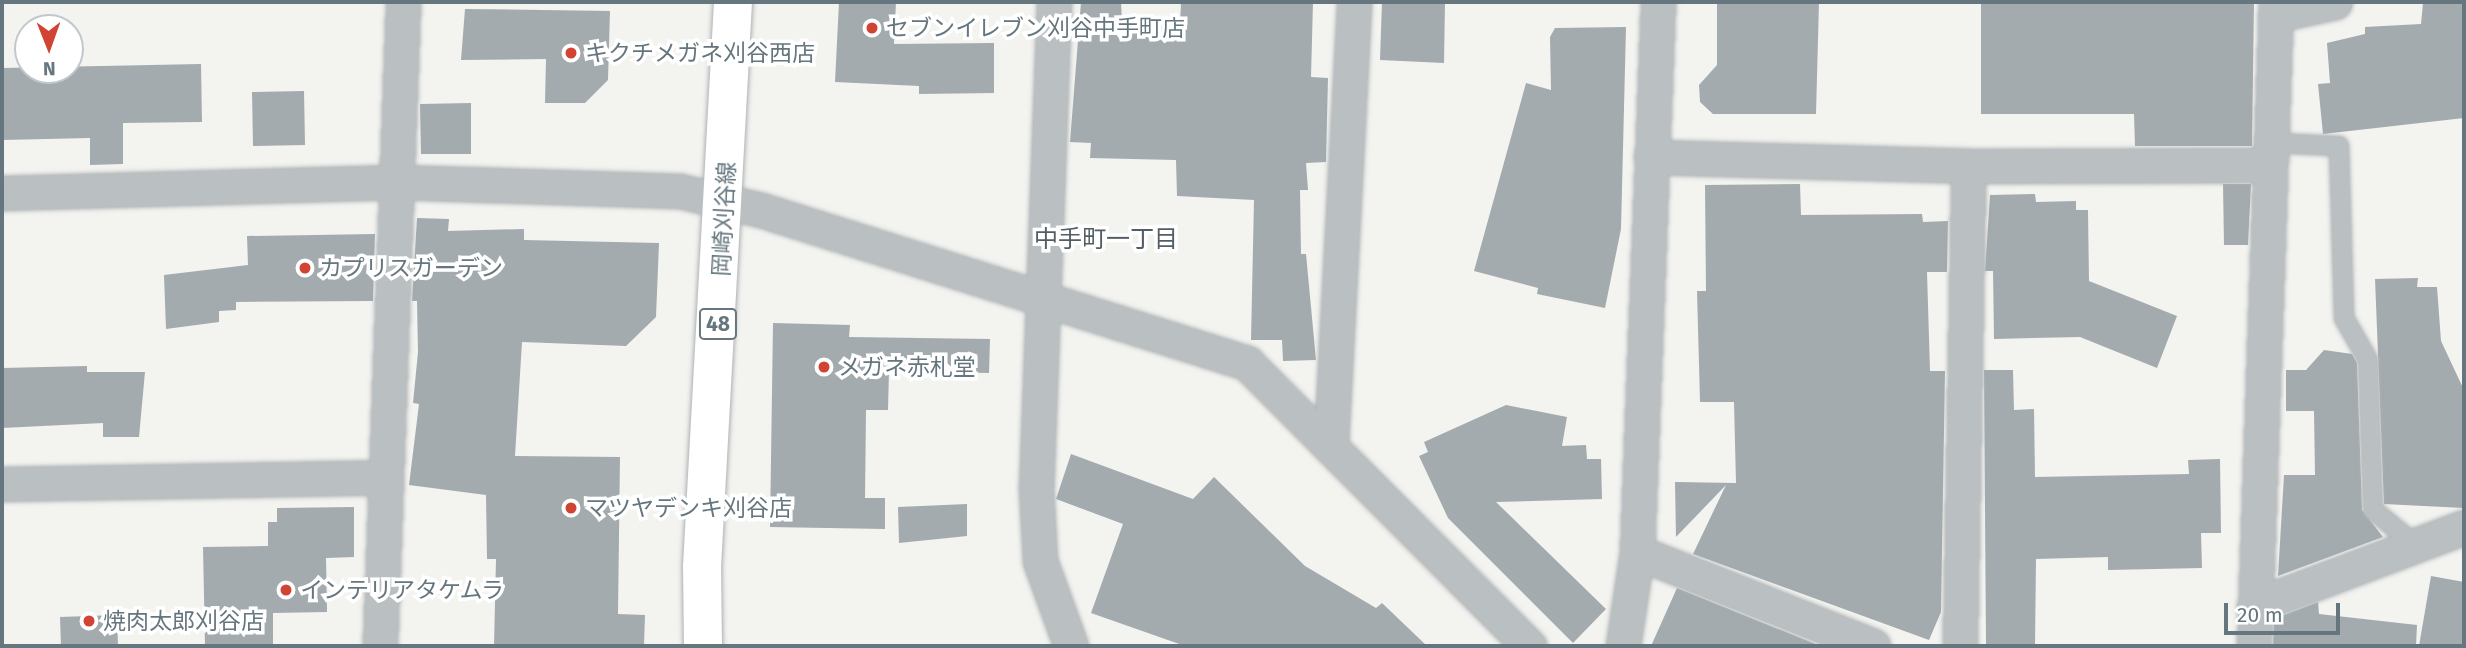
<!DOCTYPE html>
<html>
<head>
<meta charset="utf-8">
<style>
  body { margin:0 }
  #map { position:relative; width:2466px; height:648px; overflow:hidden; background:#f3f3f0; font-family:"Fira Sans","Noto Sans JP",sans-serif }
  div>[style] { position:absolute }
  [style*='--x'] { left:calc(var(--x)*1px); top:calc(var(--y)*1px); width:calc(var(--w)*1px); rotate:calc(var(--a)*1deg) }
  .building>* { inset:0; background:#a3abae }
  .roads { filter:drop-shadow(0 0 2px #aeb3b5) drop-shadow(0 0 2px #aeb3b5) }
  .service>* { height:18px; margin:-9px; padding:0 9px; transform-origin:9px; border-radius:9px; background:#babfc1 }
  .minor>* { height:33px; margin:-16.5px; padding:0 16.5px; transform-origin:16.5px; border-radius:16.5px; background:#babfc1 }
  .primary>* { height:38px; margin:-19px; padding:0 19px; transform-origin:19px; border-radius:19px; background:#fff }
  .dots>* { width:19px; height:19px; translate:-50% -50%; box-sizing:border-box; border:4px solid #fff; border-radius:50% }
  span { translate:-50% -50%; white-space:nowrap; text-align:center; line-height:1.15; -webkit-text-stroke:7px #fff; paint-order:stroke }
  .shield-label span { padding:2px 5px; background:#fff; border:2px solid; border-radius:5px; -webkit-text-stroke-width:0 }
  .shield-label { font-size:21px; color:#65767e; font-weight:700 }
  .poi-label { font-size:23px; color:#65767e }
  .left { translate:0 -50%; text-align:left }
  .street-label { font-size:23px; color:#65767e }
  .neighbourhood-label { font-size:24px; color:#525e64 }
  .frame { position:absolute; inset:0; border:4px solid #65767e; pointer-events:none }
  .north { position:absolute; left:14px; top:14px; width:70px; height:70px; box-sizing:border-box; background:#fff; border:2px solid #c1c8cb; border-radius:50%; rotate:179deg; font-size:19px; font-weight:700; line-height:28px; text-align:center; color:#65767e }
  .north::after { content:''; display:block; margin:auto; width:24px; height:32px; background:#d14332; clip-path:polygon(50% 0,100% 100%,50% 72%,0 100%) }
  .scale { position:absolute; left:2224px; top:603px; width:116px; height:32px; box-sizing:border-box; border:4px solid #65767e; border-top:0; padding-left:9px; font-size:21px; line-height:24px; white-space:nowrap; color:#65767e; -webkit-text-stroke:5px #fff; paint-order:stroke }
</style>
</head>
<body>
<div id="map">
  <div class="building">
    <div style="clip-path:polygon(839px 2px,896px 2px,894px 44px,994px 43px,994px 93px,919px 94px,919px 86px,835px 82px)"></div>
    <div style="clip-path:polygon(1081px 2px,1121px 2px,1122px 22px,1180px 27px,1181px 2px,1313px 2px,1311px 77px,1328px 78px,1326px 162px,1306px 163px,1308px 190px,1300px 190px,1301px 254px,1306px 254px,1316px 360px,1283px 361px,1282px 340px,1251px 340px,1254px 200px,1177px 196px,1176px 160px,1090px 158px,1091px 143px,1070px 142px)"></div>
    <div style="clip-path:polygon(1382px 2px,1445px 2px,1444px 63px,1380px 60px)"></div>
    <div style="clip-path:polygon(1717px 2px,1819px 2px,1816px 114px,1713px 114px,1700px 102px,1699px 85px,1717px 65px)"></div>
    <div style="clip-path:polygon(1981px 2px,2254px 2px,2252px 146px,2135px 146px,2134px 114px,1981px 114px)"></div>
    <div style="clip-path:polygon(2464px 2px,2464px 118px,2323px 134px,2318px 84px,2330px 83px,2327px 43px,2365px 34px,2365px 27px,2421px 24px,2423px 3px)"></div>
    <div style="clip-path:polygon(465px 9px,610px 11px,608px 80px,585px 103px,545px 103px,546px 59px,461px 60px)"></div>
    <div style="clip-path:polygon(1626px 27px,1621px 229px,1605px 308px,1537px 294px,1538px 288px,1474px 271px,1526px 83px,1551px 90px,1550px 37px,1555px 28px)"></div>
    <div style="clip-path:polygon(201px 64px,202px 122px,123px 123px,123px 164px,90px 165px,90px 138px,2px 140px,2px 68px)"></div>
    <div style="clip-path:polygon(304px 91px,305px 145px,253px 146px,252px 92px)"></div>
    <div style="clip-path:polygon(471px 103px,471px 154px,421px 154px,420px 104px)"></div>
    <div style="clip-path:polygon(1800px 184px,1801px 215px,1922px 214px,1923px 222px,1948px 221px,1947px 272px,1927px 272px,1930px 371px,1945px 371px,1941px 612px,1929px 640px,1693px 554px,1726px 485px,1676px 537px,1675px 482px,1736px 483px,1734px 402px,1700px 402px,1697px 291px,1706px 291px,1705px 185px)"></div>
    <div style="clip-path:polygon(2223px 184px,2251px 184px,2248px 245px,2224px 245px)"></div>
    <div style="clip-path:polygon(2035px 194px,2036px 202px,2076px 201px,2076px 210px,2088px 210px,2089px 281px,2177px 316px,2157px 368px,2080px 337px,1994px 339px,1993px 271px,1985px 271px,1990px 195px)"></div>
    <div style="clip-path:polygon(417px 218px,449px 219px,448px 231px,524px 229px,524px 240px,659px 243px,656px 317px,626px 346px,522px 342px,515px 456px,620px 457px,618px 614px,645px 615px,644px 646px,494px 646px,496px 559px,487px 559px,486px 495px,409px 485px,419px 404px,413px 403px,418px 352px,417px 301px,412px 301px)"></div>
    <div style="clip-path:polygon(375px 234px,373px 301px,236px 302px,236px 310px,219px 311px,219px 322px,166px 329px,164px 275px,248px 265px,247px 236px)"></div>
    <div style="clip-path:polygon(2418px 278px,2417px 287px,2437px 287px,2441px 341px,2464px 390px,2464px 508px,2384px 504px,2375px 279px)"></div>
    <div style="clip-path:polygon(773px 323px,850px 325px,849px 337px,990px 339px,989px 373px,889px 371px,888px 410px,866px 410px,865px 498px,885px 498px,885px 529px,770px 527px)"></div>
    <div style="clip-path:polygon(2324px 350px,2352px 354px,2357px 363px,2362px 510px,2383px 537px,2278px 576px,2284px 475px,2315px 475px,2314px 411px,2286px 411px,2286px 370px,2306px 370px)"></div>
    <div style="clip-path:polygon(87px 366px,87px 372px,145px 372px,139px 437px,103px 437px,103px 423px,2px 428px,2px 368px)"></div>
    <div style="clip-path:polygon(1984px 370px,2013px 370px,2014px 410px,2034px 409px,2035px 477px,2189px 474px,2188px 460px,2220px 459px,2221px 533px,2201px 533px,2202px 568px,2108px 570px,2108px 557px,2036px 559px,2035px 646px,1986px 646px)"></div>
    <div style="clip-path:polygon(1506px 405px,1567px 417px,1562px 446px,1586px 445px,1587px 459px,1601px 459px,1602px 499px,1496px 502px,1606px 609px,1573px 643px,1448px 518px,1419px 456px,1428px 452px,1424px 442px)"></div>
    <div style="clip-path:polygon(1071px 454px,1193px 499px,1214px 477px,1305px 566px,1376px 608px,1382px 603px,1427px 646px,1185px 646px,1091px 613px,1123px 524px,1056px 499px)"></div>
    <div style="clip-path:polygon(967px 504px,967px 536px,899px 543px,898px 507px)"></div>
    <div style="clip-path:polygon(354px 507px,354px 557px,326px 558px,327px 612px,273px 613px,273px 646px,205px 646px,203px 547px,268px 546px,268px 522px,277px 522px,277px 508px)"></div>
    <div style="clip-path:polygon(2431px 576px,2464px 582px,2464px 646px,2419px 646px)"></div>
    <div style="clip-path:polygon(1677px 588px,1818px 645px,1651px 646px)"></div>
    <div style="clip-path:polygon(2318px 602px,2319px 614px,2417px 625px,2416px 646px,2273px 646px,2274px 619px)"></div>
    <div style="clip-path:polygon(117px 615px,118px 646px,61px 646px,60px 617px)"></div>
  </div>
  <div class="roads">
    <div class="service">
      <div style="--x:2272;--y:143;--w:67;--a:2.6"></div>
      <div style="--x:2339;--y:146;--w:172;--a:88.3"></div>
      <div style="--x:2344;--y:318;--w:48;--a:60.3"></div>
      <div style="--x:2368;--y:360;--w:150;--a:88.1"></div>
      <div style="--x:2373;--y:510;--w:57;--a:39.3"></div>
    </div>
    <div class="minor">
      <div style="--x:1054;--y:2;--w:485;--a:92.1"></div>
      <div style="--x:1036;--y:487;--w:74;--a:86.9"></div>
      <div style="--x:1040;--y:561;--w:90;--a:70"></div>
      <div style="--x:2275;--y:15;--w:61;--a:-12.2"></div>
      <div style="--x:1651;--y:157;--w:317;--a:1.6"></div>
      <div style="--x:1968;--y:166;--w:302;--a:-0.2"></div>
      <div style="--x:2;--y:193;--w:395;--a:-1.6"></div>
      <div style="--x:397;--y:182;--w:283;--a:1.8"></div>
      <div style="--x:680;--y:191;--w:83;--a:13.2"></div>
      <div style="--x:761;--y:210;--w:510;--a:17.47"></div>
      <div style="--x:1247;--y:363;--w:400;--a:45.1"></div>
      <div style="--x:1331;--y:444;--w:443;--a:-87"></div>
      <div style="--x:2;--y:484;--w:384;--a:-1"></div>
      <div style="--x:1637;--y:552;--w:254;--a:21.7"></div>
      <div style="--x:2254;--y:606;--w:224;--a:-20.6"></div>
      <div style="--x:380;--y:646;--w:644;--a:-87.95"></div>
      <div style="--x:1623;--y:646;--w:95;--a:-81.5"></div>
      <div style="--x:1637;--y:552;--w:550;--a:-87.81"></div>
      <div style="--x:1960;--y:646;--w:480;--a:-89"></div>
      <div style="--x:2254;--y:646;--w:644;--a:-88.04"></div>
    </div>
    <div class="primary">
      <div style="--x:703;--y:646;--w:79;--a:-90.7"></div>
      <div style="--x:702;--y:567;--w:566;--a:-86.86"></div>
    </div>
  </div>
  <div class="dots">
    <div style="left:872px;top:28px;background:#d14332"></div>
    <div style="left:571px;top:53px;background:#d14332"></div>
    <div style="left:305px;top:268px;background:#d14332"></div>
    <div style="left:824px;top:367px;background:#d14332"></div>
    <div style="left:571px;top:508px;background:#d14332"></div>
    <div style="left:286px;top:590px;background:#d14332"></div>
    <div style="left:89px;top:621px;background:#d14332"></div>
  </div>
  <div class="shield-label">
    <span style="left:718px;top:324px">48</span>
  </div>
  <div class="poi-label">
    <span class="left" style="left:886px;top:28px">セブンイレブン刈谷中手町店</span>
    <span class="left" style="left:585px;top:53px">キクチメガネ刈谷西店</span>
    <span class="left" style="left:319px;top:268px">カプリスガーデン</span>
    <span class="left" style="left:838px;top:367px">メガネ赤札堂</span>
    <span class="left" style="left:585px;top:508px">マツヤデンキ刈谷店</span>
    <span class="left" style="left:300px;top:590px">インテリアタケムラ</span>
    <span class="left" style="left:103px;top:621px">焼肉太郎刈谷店</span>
  </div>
  <div class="street-label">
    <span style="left:724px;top:219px;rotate:-87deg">岡崎刈谷線</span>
  </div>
  <div class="neighbourhood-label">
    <span style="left:1106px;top:240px">中手町一丁目</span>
  </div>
  <div class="frame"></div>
  <div class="north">N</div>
  <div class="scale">20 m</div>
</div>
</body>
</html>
